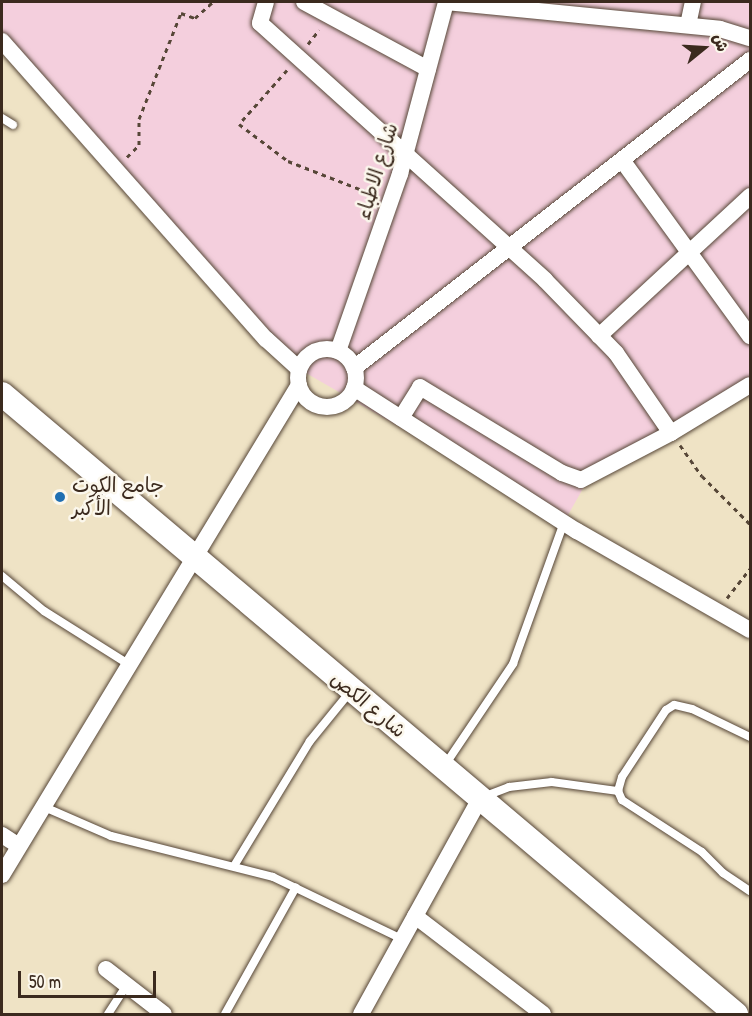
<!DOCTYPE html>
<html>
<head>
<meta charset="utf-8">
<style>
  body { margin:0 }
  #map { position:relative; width:752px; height:1016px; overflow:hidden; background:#efe3c5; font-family:"Patrick Hand","Playpen Sans Arabic",sans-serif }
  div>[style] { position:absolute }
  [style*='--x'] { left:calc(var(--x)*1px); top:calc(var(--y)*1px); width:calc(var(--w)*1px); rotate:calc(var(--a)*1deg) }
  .built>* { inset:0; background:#f4cfdd }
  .path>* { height:3px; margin-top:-1.5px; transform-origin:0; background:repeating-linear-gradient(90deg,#564637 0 4.5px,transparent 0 9px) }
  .roads { filter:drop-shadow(0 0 2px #564637) drop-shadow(0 0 2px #564637) }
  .lane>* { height:8px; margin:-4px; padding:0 4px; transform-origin:4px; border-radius:4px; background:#fff }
  .street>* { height:16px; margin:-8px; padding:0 8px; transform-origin:8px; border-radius:8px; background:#fff }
  .street>.ring { margin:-8px; padding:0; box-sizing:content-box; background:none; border:16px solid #fff; border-radius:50% }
  .secondary>* { height:24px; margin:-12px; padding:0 12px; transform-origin:12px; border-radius:12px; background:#fff }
  .dots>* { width:16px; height:16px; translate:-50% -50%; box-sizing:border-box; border:3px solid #fbf7ec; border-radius:50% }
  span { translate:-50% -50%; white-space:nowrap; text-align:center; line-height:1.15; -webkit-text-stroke:5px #fbf7ec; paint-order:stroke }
  .street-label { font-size:20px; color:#3b2a1e }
  .poi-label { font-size:20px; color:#3b2a1e }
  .left { translate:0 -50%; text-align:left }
  .frame { position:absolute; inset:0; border:3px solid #3b2a1e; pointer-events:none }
  .north { position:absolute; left:674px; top:18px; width:60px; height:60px; -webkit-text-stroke:4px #fbf7ec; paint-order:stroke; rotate:72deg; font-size:16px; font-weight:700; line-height:24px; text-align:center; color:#3b2a1e }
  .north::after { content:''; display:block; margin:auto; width:21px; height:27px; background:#3b2a1e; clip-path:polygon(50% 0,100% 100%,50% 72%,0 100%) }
  .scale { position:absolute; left:18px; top:971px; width:138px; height:27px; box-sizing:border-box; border:3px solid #3b2a1e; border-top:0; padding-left:8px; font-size:18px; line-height:21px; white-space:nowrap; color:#3b2a1e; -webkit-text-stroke:4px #fbf7ec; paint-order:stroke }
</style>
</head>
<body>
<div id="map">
  <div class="built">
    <div style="clip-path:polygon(2px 2px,750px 2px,750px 385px,589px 478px,564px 522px,299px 369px,2px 41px)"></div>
  </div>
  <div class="path">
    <div style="--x:308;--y:44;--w:18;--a:-52"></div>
    <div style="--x:287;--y:70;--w:72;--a:131.6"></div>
    <div style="--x:239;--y:124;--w:61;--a:37.1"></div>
    <div style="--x:288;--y:161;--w:93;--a:21.3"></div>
    <div style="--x:127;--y:157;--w:17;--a:-45"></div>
    <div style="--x:139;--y:145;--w:26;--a:-90"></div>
    <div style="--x:139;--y:119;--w:114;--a:-68.4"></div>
    <div style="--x:181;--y:13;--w:15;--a:20"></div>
    <div style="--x:195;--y:18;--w:24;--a:-42"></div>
    <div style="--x:680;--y:445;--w:38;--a:55"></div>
    <div style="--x:702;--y:476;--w:68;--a:45"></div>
    <div style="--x:727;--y:598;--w:37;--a:-52"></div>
  </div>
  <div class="roads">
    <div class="lane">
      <div style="--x:2;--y:118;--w:13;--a:32"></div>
      <div style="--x:2;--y:576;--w:55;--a:39.8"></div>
      <div style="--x:44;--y:611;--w:99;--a:32.2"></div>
      <div style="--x:750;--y:737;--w:64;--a:-154.2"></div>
      <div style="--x:692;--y:709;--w:18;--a:-167"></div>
      <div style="--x:674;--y:705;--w:9;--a:148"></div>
      <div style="--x:666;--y:710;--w:80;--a:123.3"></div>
      <div style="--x:622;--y:777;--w:15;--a:106"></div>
      <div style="--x:618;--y:791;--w:10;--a:66"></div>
      <div style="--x:622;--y:800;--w:95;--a:33"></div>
      <div style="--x:702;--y:852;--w:30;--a:45"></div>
      <div style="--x:723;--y:873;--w:32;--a:34"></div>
      <div style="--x:445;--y:765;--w:122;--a:-56"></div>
      <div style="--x:513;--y:664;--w:151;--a:-70.2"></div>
      <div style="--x:483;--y:797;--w:28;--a:-21"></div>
      <div style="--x:509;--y:787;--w:43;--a:-6.6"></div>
      <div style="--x:552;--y:782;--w:67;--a:7.8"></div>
      <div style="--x:42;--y:806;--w:75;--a:23.5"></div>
      <div style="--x:111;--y:836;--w:167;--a:14.2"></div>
      <div style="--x:273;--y:877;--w:143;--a:25.7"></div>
      <div style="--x:234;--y:866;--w:146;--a:-58.7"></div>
      <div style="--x:310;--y:741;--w:63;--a:-50.8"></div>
      <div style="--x:108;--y:1014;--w:35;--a:-57"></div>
      <div style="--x:225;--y:1014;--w:145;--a:-60.8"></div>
    </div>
    <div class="street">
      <div style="--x:266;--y:2;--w:22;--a:106"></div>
      <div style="--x:260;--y:23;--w:384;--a:42"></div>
      <div style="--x:545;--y:280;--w:102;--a:45.8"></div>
      <div style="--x:616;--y:353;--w:97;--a:55.5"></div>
      <div style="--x:304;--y:2;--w:141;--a:28.4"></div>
      <div style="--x:446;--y:2;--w:275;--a:5.6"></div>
      <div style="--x:720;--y:29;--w:31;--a:17"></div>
      <div style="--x:688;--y:25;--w:24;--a:-78"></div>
      <div style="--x:2;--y:41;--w:398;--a:48.5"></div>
      <div style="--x:266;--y:339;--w:45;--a:42.3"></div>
      <div style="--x:622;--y:160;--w:218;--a:54"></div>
      <div style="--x:599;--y:336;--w:206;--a:-42.8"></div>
      <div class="ring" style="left:298px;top:349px;width:42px;height:42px"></div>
      <div style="--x:338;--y:351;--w:188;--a:-70.7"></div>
      <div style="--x:400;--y:174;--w:178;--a:-75"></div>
      <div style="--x:354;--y:368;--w:502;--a:-37.87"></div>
      <div style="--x:354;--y:388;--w:265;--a:32.7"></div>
      <div style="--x:577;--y:531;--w:199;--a:29.8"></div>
      <div style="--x:401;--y:418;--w:36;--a:-58"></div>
      <div style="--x:420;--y:387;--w:166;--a:31.2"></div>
      <div style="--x:562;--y:473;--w:20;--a:20"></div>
      <div style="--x:581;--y:480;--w:102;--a:-27.6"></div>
      <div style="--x:671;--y:433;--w:92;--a:-31.3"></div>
      <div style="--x:2;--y:835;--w:20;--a:33"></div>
      <div style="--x:2;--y:875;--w:573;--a:-58.78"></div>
      <div style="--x:415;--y:916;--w:161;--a:37.4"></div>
      <div style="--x:106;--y:969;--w:73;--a:37.8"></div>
      <div style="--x:361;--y:1014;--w:247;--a:-61.1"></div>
    </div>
    <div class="secondary">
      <div style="--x:2;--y:394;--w:961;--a:40.19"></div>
    </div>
  </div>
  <div class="dots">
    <div style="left:60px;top:497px;background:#1f6fb2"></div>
  </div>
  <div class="street-label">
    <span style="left:376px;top:171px;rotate:-73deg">شارع الاطباء</span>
    <span style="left:369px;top:704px;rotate:40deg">شارع الكص</span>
  </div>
  <div class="poi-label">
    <span class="left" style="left:72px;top:496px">جامع الكوت<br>الأكبر</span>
  </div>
  <div class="frame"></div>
  <div class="north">ش</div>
  <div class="scale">50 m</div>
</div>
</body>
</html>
